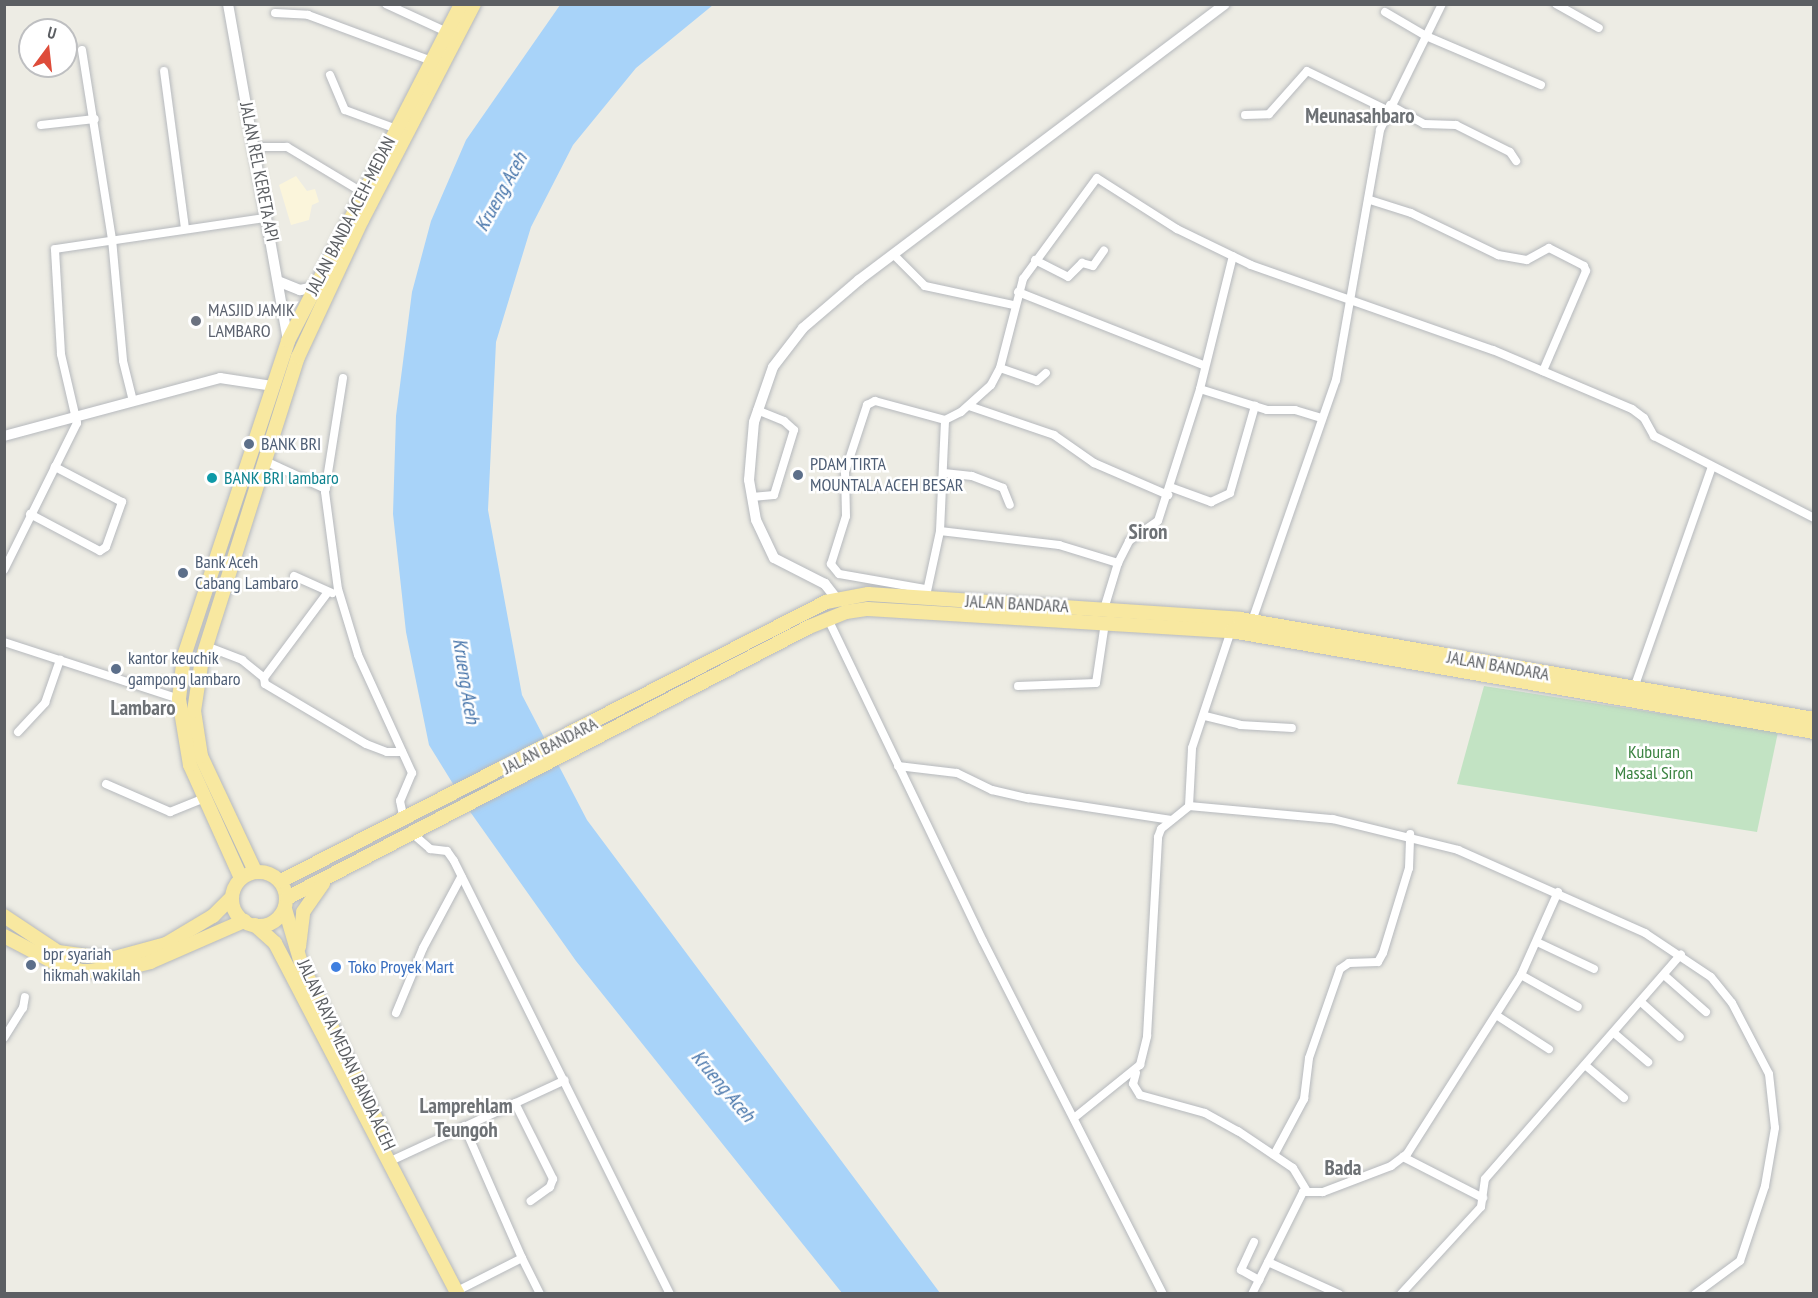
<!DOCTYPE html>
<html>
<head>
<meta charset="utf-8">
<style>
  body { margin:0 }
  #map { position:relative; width:1818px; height:1298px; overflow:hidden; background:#edece4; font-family:"PT Sans Narrow",sans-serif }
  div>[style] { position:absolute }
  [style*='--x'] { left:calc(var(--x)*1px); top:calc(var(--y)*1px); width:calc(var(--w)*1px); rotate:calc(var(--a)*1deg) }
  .commercial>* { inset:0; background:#fbf5db }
  .green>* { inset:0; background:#c2e3c3 }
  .water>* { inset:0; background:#a8d3f9 }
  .roads { filter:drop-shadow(0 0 2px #b6b9bd) drop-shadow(0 0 2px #b6b9bd) }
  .minor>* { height:8px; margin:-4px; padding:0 4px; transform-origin:4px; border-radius:4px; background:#fff }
  .tertiary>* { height:10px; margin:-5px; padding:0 5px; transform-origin:5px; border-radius:5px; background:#fff }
  .secondary>* { height:10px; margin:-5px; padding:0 5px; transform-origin:5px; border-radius:5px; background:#fff }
  .trunk>* { height:14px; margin:-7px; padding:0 7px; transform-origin:7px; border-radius:7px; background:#f8e8a0 }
  .trunk>.ring { margin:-7px; padding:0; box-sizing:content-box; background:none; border:14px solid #f8e8a0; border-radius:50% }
  .dots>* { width:16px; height:16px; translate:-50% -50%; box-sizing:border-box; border:3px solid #fff; border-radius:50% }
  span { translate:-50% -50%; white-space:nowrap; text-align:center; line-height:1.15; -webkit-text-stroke:5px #fff; paint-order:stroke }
  .street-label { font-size:18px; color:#5c5f63 }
  .worship-label { font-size:18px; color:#5b616d }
  .left { translate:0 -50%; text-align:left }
  .service-label { font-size:18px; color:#4e5e75 }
  .culture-label { font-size:18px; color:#0d838f }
  .park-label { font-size:18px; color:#3b8341 }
  .shop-label { font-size:18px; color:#366cbe }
  .water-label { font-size:20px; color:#4674aa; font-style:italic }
  .quarter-label { font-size:21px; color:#6d7175; font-weight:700 }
  .frame { position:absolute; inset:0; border:6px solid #5c5f63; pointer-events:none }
  .north { position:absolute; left:18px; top:18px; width:60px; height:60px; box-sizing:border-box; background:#fff; border:2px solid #bebfc1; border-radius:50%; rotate:15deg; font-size:16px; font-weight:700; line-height:24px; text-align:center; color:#5c5f63 }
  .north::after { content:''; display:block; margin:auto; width:21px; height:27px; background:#de4c3a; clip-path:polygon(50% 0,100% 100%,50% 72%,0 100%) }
</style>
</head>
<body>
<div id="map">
  <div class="commercial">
    <div style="clip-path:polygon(296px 176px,307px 191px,315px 189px,319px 202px,312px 205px,309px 220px,291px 225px,279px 185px)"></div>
  </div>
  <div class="green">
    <div style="clip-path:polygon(1484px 686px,1778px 732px,1757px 832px,1457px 784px)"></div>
  </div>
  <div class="water">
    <div style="clip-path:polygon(560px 5px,713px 5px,636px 68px,573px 145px,531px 227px,496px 342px,488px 510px,522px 695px,587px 820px,940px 1293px,842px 1293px,576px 961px,471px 813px,429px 745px,406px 632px,393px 514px,396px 416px,412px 292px,431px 221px,466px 140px)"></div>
  </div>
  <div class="roads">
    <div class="minor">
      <div style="--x:386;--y:4;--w:67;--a:24.7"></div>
      <div style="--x:1556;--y:4;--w:49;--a:29.2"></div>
      <div style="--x:1385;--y:12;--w:48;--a:30.3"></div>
      <div style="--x:1426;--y:36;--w:125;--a:23.1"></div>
      <div style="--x:275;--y:13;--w:33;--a:3"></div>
      <div style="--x:308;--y:15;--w:132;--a:20.4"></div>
      <div style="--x:82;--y:50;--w:191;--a:81"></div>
      <div style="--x:112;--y:239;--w:122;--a:84.8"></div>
      <div style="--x:123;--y:361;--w:41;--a:76"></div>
      <div style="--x:164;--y:71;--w:158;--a:82.4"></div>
      <div style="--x:330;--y:75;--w:38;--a:67"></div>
      <div style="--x:345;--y:110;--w:55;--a:20.1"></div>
      <div style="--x:1390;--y:105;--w:39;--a:29"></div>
      <div style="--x:1424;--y:124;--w:32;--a:2"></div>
      <div style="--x:1456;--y:125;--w:60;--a:26.6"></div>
      <div style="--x:1510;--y:152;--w:11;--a:56"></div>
      <div style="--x:1245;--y:115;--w:24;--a:-2"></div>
      <div style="--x:1269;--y:114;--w:57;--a:-48.5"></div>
      <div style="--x:1307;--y:71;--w:89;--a:26"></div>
      <div style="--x:41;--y:125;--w:54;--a:-6.3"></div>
      <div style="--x:252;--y:147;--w:35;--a:0"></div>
      <div style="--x:287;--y:147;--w:87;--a:31"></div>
      <div style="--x:1370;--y:200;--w:43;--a:17.6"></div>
      <div style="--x:1411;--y:213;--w:97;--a:25.8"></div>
      <div style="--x:1498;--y:255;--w:29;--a:10"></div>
      <div style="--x:1527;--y:260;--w:25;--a:-29"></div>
      <div style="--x:1549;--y:248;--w:39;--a:27"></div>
      <div style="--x:1584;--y:266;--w:5;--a:68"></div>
      <div style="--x:1586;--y:271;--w:109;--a:113.3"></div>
      <div style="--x:893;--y:254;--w:45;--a:45"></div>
      <div style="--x:925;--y:286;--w:91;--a:12.1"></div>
      <div style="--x:1035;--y:260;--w:37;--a:27"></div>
      <div style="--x:1068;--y:277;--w:20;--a:-45"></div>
      <div style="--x:1082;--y:263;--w:11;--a:15"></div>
      <div style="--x:1093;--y:266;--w:19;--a:-55"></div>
      <div style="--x:1018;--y:292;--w:199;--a:21.5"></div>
      <div style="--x:1000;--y:368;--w:39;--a:19"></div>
      <div style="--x:1037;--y:381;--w:12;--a:-42"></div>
      <div style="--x:343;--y:378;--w:115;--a:99"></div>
      <div style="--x:325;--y:492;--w:98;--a:82.4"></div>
      <div style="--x:338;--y:589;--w:69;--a:73.1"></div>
      <div style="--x:358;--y:655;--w:130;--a:65.4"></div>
      <div style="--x:412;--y:773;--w:30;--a:113"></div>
      <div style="--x:400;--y:801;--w:19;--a:78"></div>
      <div style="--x:1200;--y:389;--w:70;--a:17.4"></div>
      <div style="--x:1267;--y:410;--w:28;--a:0"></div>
      <div style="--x:1295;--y:410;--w:28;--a:17"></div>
      <div style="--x:969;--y:406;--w:90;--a:18.8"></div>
      <div style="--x:1054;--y:435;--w:49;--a:35"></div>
      <div style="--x:1094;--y:463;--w:81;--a:23.4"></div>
      <div style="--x:265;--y:461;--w:67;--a:24.7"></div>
      <div style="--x:944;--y:473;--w:28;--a:6"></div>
      <div style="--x:972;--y:476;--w:33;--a:21"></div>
      <div style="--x:1003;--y:488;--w:18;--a:68"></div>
      <div style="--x:1170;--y:487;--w:44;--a:20.1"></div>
      <div style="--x:1211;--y:502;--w:21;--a:-25"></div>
      <div style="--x:1230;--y:493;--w:91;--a:-74"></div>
      <div style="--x:752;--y:497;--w:22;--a:-5"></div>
      <div style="--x:774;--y:495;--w:68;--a:-72.9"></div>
      <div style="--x:794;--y:430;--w:13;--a:-138"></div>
      <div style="--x:784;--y:421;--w:29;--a:-158"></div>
      <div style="--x:30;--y:514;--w:79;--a:27.9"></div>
      <div style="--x:100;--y:551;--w:7;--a:-34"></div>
      <div style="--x:106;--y:547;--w:48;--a:-70.4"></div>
      <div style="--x:122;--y:502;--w:76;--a:-152.4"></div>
      <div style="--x:940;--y:531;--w:111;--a:-87.4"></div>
      <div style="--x:945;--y:420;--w:18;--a:-27"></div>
      <div style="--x:961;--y:412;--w:40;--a:-42"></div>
      <div style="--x:991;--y:385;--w:19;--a:-62"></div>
      <div style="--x:1000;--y:368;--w:92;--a:-75.5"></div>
      <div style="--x:1023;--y:279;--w:125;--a:-53.8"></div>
      <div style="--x:1097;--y:178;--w:95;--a:32.5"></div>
      <div style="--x:1177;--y:229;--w:82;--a:25.9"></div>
      <div style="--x:1251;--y:265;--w:256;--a:19.4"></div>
      <div style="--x:1493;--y:350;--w:151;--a:23"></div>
      <div style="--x:1632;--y:409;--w:15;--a:37"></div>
      <div style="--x:1644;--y:418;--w:21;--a:61"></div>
      <div style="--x:1654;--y:436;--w:180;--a:27.1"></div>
      <div style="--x:4;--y:570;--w:164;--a:-63.6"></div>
      <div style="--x:77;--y:423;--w:71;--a:-103.1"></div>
      <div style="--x:61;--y:354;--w:105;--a:-93.3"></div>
      <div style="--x:55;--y:249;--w:213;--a:-8.4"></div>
      <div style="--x:294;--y:576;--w:42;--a:24.1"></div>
      <div style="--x:925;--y:589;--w:87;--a:-170.1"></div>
      <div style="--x:839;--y:574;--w:13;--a:-129"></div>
      <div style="--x:831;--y:564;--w:50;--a:-72.6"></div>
      <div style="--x:846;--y:516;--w:44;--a:-91.3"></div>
      <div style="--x:845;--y:472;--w:71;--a:-71.8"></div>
      <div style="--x:867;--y:405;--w:9;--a:-27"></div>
      <div style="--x:875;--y:401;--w:73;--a:15.2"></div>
      <div style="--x:328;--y:592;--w:107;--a:126.7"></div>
      <div style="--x:264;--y:678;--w:6;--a:81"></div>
      <div style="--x:265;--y:684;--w:117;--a:30.7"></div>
      <div style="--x:366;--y:744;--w:22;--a:21"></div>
      <div style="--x:387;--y:752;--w:15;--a:0"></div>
      <div style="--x:926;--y:596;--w:66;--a:-77.8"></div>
      <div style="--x:940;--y:531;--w:120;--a:6.7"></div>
      <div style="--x:1059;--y:545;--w:62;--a:17"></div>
      <div style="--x:1118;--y:563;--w:25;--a:-63"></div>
      <div style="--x:1129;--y:541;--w:35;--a:-35"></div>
      <div style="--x:1158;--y:521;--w:139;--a:-72.3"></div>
      <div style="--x:1200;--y:389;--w:137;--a:-76.1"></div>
      <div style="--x:1104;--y:609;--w:48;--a:-73.1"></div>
      <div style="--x:828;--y:619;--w:357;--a:64.3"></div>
      <div style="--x:983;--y:941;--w:396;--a:63"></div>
      <div style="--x:1252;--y:621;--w:255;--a:-70.8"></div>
      <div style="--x:1336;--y:380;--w:254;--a:-80"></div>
      <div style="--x:1380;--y:130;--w:140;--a:-63.8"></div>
      <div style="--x:4;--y:642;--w:184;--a:18"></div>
      <div style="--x:206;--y:646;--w:39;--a:21"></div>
      <div style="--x:242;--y:660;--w:28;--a:39"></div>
      <div style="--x:1018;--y:686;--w:78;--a:-2.2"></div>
      <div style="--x:1096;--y:683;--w:61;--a:-81.5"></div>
      <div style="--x:1634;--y:688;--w:235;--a:-70.6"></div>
      <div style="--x:1205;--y:716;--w:36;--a:14"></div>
      <div style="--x:1240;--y:725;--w:52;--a:3.3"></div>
      <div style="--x:18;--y:732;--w:40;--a:-47"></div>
      <div style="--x:45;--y:703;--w:46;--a:-70.8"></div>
      <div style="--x:898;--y:766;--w:59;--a:6.8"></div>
      <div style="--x:957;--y:773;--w:39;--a:26"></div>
      <div style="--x:992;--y:790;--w:37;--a:13"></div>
      <div style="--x:1028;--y:798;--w:145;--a:8.7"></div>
      <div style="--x:106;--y:784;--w:70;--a:23.6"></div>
      <div style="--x:170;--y:812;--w:38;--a:-22"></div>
      <div style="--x:1189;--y:806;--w:145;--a:5.2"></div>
      <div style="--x:1333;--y:819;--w:129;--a:13.9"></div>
      <div style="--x:1458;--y:850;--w:205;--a:23.9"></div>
      <div style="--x:1645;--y:933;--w:79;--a:33.7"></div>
      <div style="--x:1711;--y:977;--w:33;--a:51"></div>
      <div style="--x:1732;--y:1003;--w:80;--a:62.5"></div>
      <div style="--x:1769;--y:1074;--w:54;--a:83.7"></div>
      <div style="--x:1775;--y:1128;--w:59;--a:99.8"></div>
      <div style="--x:1765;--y:1186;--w:79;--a:108.4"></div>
      <div style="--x:1740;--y:1261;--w:56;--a:143.7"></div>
      <div style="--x:1189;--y:806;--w:58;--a:-87"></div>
      <div style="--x:1192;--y:748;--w:123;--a:-71.6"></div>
      <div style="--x:413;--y:834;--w:23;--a:41"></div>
      <div style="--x:430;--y:849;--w:17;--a:7"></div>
      <div style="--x:447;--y:851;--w:12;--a:55"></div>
      <div style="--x:454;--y:861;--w:484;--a:63.5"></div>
      <div style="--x:1537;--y:942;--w:63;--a:25.3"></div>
      <div style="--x:1521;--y:975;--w:65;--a:29.3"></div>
      <div style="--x:1664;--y:975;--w:56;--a:41.4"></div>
      <div style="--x:1641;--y:1002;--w:52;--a:41.9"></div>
      <div style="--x:396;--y:1013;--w:70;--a:-67.4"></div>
      <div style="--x:423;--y:948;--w:81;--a:-61.8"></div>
      <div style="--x:1496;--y:1015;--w:63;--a:32.7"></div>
      <div style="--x:1614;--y:1033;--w:45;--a:40.5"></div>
      <div style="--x:4;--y:1038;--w:36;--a:-58"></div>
      <div style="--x:23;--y:1008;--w:11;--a:-80"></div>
      <div style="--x:1585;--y:1065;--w:51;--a:40.2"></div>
      <div style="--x:1136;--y:1073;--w:11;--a:105"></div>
      <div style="--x:1133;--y:1084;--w:13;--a:58"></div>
      <div style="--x:1140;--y:1095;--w:67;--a:15.5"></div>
      <div style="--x:1205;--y:1113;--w:38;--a:29"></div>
      <div style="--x:1238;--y:1131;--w:66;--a:33.9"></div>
      <div style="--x:1293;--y:1168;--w:26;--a:59"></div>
      <div style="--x:515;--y:1103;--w:85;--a:63.4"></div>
      <div style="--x:553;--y:1179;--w:9;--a:111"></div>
      <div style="--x:550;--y:1187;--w:24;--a:144"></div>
      <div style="--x:1074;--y:1118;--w:85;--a:-38.8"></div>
      <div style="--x:1140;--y:1065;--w:30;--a:-76"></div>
      <div style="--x:1147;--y:1036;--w:199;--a:-86.8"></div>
      <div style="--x:1158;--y:837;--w:9;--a:-69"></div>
      <div style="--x:1161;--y:829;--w:36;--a:-39"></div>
      <div style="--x:464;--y:1126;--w:144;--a:66.3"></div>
      <div style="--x:1274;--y:1155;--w:64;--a:-61.8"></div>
      <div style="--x:1304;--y:1099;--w:41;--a:-83"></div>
      <div style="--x:1309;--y:1058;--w:94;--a:-70.8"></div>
      <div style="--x:1340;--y:969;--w:11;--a:-34"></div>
      <div style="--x:1349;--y:963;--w:29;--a:-2"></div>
      <div style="--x:1378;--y:962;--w:10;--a:-61"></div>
      <div style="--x:1383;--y:953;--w:89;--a:-73"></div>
      <div style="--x:1409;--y:868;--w:34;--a:-88"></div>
      <div style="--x:1403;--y:1157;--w:90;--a:27.1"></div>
      <div style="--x:395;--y:1159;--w:187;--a:-24.9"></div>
      <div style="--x:1254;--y:1242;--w:31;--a:115"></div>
      <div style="--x:1241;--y:1270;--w:21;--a:29"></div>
      <div style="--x:1268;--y:1262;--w:78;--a:24.3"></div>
      <div style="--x:457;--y:1291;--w:73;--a:-26.9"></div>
      <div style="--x:522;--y:1258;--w:40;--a:63.4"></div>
      <div style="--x:1252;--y:1294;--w:114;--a:-63.4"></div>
      <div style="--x:1303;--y:1192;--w:20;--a:0"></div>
      <div style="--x:1323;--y:1192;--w:73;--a:-20.9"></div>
      <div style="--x:1391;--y:1166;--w:20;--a:-37"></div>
      <div style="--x:1407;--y:1154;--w:212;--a:-57.5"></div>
      <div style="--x:1521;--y:975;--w:91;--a:-66"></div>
      <div style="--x:1401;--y:1294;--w:118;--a:-47.4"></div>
      <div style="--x:1481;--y:1207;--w:28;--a:-82"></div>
      <div style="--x:1485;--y:1179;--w:298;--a:-48.9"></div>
    </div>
    <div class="tertiary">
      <div style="--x:836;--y:598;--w:18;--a:-128"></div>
      <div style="--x:825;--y:584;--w:57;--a:-153"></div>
      <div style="--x:774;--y:558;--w:42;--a:-115.3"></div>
      <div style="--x:756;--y:520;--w:41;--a:-99.9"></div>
      <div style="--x:749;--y:480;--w:58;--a:-85.1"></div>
      <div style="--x:754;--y:422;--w:58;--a:-70.9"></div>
      <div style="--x:773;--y:367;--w:49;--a:-52.4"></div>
      <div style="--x:803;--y:328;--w:74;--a:-40.6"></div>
      <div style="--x:859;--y:280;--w:458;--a:-37"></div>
    </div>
    <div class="secondary">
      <div style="--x:228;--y:4;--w:342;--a:79.9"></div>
      <div style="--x:280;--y:282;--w:22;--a:22"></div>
      <div style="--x:300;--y:290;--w:14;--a:-12"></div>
      <div style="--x:4;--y:436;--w:224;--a:-15"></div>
      <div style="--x:220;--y:378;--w:54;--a:8.6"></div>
    </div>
    <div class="trunk">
      <div style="--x:255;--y:871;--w:127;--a:-115.2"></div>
      <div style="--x:201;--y:756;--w:46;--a:-98.8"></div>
      <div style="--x:194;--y:711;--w:53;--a:-81.3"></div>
      <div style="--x:202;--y:659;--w:317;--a:-72.4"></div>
      <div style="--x:298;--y:357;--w:151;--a:-65"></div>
      <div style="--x:362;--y:220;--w:243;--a:-62.6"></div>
      <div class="ring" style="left:232px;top:872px;width:40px;height:40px"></div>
      <div style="--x:241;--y:878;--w:124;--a:-114.3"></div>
      <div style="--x:190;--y:765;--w:67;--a:-99.5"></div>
      <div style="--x:179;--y:699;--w:43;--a:-83.4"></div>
      <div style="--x:184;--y:656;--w:332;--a:-71.7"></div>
      <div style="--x:288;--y:341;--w:379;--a:-62.8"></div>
      <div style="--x:281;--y:881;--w:612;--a:-27.11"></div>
      <div style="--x:826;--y:602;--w:43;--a:-10.8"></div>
      <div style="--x:868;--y:594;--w:373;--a:3.8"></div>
      <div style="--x:1240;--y:619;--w:583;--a:9.88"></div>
      <div style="--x:287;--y:898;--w:588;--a:-27.44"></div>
      <div style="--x:809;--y:627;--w:40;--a:-22"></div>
      <div style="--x:846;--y:612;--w:22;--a:-8"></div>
      <div style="--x:868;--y:609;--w:364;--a:3.5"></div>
      <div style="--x:1231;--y:631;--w:592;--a:9.83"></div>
      <div style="--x:285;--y:909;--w:56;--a:73.5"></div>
      <div style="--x:301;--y:963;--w:196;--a:64.3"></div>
      <div style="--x:4;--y:916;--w:65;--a:33.7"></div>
      <div style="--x:58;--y:952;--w:53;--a:7.5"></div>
      <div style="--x:111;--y:959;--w:57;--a:-15.3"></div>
      <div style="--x:166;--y:944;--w:55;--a:-30.8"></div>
      <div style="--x:213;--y:916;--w:27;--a:-45"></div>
      <div style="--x:255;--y:925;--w:27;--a:42"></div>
      <div style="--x:275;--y:943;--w:396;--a:62.5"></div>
      <div style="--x:4;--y:936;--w:64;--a:27.8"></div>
      <div style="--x:61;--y:966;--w:22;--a:13"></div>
      <div style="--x:82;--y:971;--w:33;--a:0"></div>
      <div style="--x:115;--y:971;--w:36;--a:-14"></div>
      <div style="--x:150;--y:962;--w:103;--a:-23.6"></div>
      <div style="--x:299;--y:947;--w:35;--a:-83"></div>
      <div style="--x:303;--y:912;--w:35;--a:-55"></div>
    </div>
  </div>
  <div class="dots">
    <div style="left:196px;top:321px;background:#6b7280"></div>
    <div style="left:249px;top:444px;background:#5c6f8a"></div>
    <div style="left:798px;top:475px;background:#5c6f8a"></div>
    <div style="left:212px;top:478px;background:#0f9aa8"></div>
    <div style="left:183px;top:573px;background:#5c6f8a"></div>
    <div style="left:116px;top:669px;background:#5c6f8a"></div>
    <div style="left:31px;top:965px;background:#5c6f8a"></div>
    <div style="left:336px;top:967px;background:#3f7fe0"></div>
  </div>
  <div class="street-label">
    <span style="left:259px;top:172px;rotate:79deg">JALAN REL KERETA API</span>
    <span style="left:351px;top:216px;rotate:-63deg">JALAN BANDA ACEH-MEDAN</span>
    <span style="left:1017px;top:604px;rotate:3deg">JALAN BANDARA</span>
    <span style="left:1498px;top:666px;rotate:10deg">JALAN BANDARA</span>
    <span style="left:550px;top:746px;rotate:-27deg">JALAN BANDARA</span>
    <span style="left:346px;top:1055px;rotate:65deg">JALAN RAYA MEDAN BANDA ACEH</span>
  </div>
  <div class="worship-label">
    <span class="left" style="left:208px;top:321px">MASJID JAMIK<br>LAMBARO</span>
  </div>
  <div class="service-label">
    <span class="left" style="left:261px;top:444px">BANK BRI</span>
    <span class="left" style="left:810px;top:475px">PDAM TIRTA<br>MOUNTALA ACEH BESAR</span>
    <span class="left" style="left:195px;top:573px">Bank Aceh<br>Cabang Lambaro</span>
    <span class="left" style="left:128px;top:669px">kantor keuchik<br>gampong lambaro</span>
    <span class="left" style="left:43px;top:965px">bpr syariah<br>hikmah wakilah</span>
  </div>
  <div class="culture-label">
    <span class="left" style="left:224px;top:478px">BANK BRI lambaro</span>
  </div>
  <div class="park-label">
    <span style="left:1654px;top:763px">Kuburan<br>Massal Siron</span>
  </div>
  <div class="shop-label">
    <span class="left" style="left:348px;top:967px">Toko Proyek Mart</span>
  </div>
  <div class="water-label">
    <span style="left:501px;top:192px;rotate:-61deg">Krueng Aceh</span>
    <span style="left:466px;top:681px;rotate:81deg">Krueng Aceh</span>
    <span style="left:723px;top:1086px;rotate:50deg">Krueng Aceh</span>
  </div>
  <div class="quarter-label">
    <span style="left:1360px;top:116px">Meunasahbaro</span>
    <span style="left:1148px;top:532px">Siron</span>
    <span style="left:143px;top:708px">Lambaro</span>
    <span style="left:466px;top:1118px">Lamprehlam<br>Teungoh</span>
    <span style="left:1343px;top:1168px">Bada</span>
  </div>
  <div class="frame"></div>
  <div class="north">U</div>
</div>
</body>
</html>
